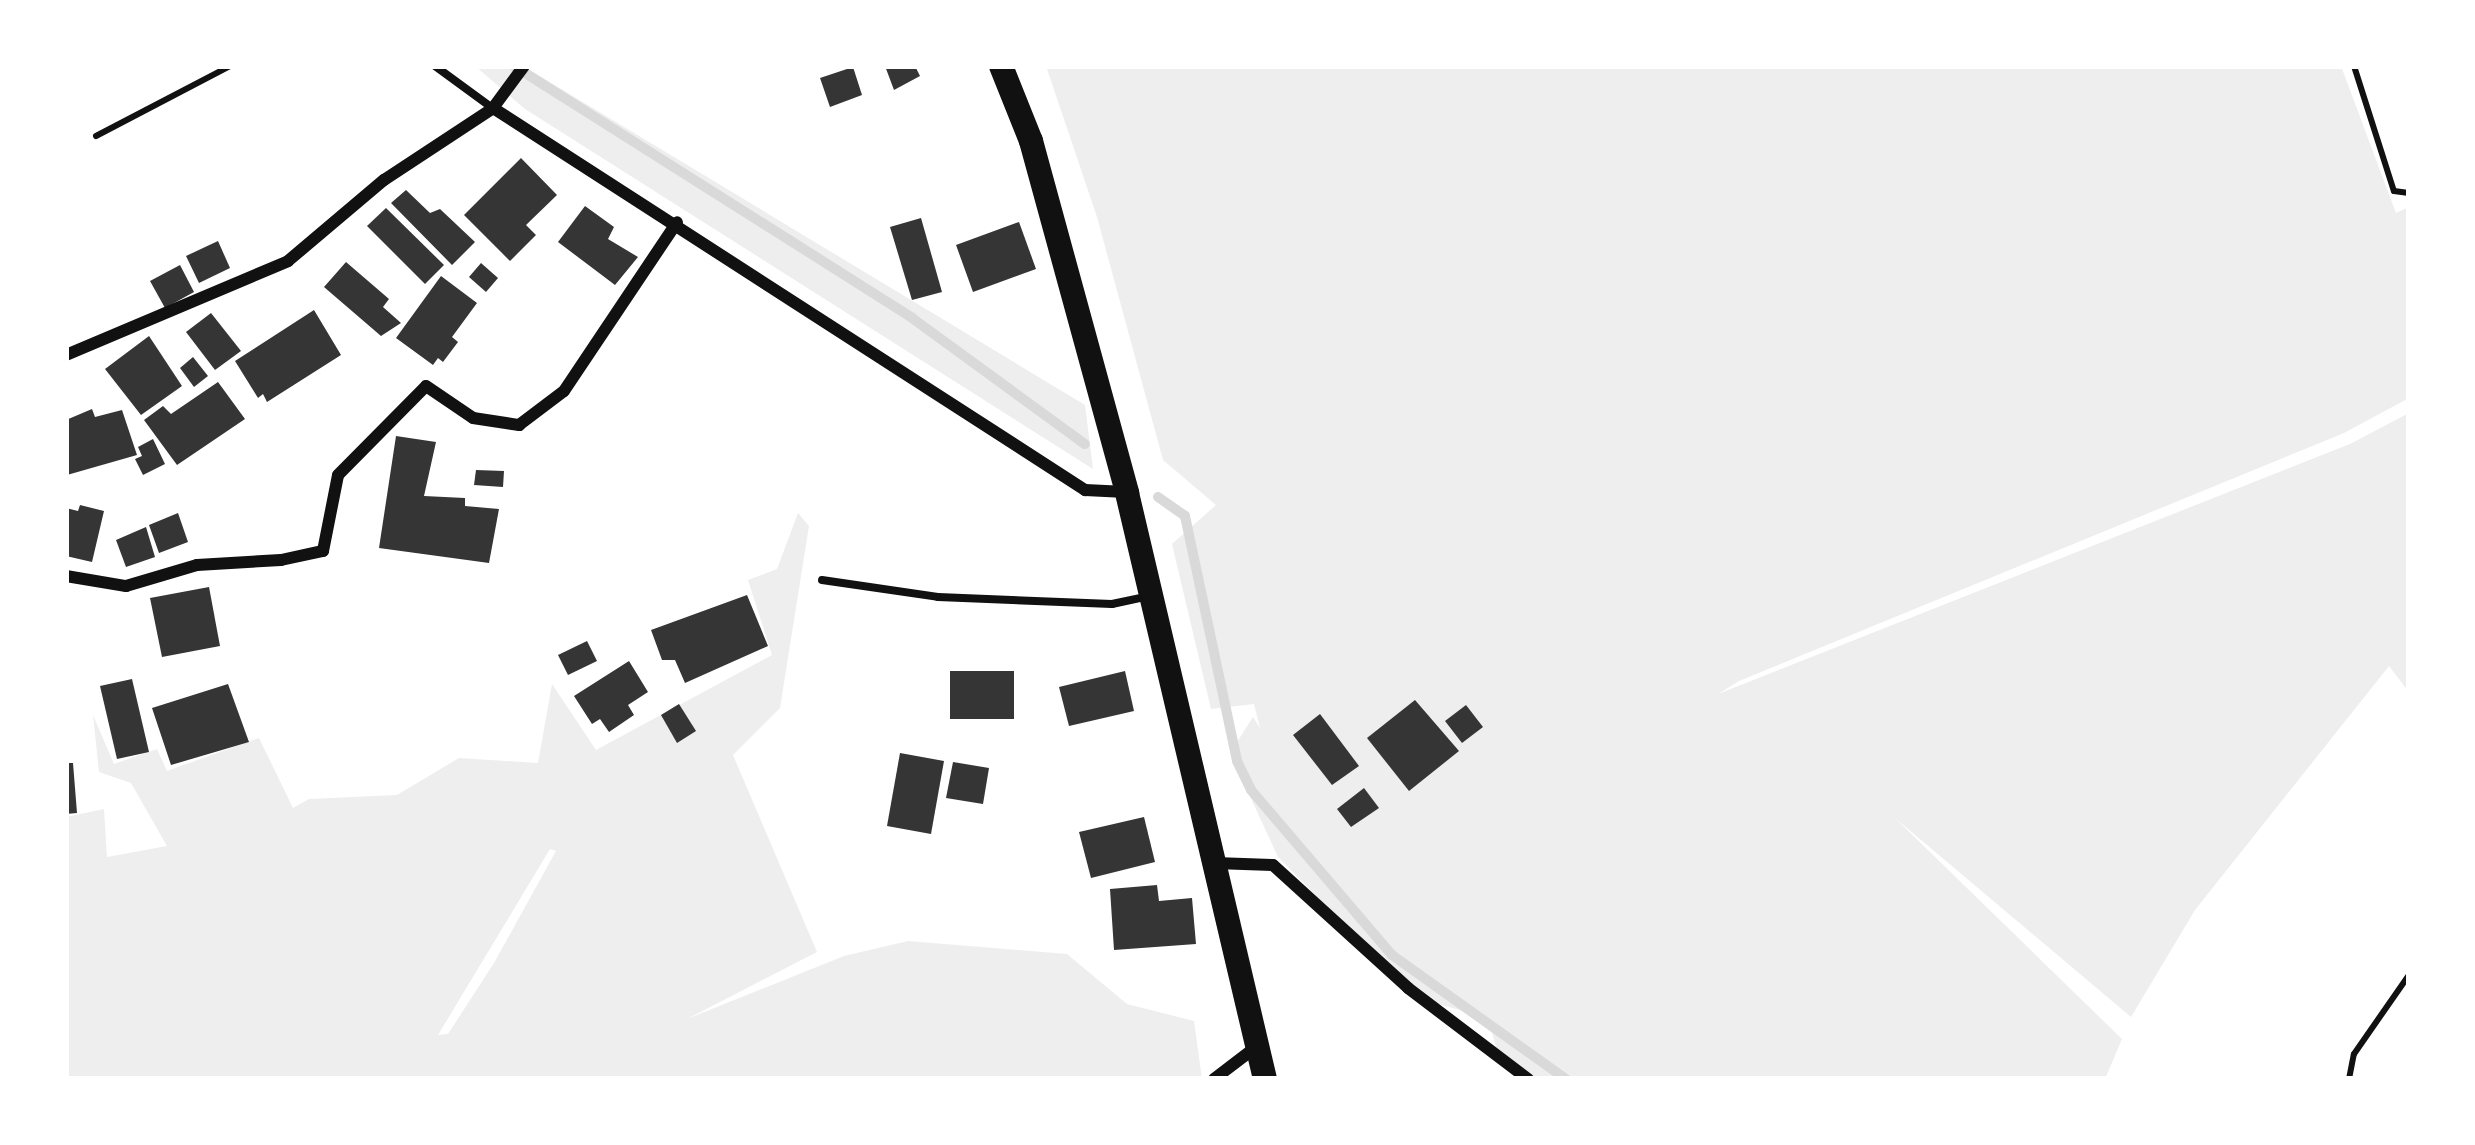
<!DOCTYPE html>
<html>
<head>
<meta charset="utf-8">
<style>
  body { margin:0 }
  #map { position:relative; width:2475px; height:1145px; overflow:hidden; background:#fff; font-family:"Source Serif 4",serif }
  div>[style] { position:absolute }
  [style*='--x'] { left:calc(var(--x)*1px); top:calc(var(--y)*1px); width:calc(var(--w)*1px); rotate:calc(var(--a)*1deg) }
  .green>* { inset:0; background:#eee }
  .stream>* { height:10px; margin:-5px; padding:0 5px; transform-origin:5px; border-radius:5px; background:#d9d9d9 }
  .building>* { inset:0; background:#353535 }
  .path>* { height:6px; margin:-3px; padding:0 3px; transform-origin:3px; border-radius:3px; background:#111 }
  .service>* { height:8px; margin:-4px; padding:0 4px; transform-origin:4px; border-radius:4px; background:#111 }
  .minor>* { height:12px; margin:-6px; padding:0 6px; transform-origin:6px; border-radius:6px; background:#111 }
  .primary>* { height:24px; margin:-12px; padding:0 12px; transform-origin:12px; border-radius:12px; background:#111 }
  span { translate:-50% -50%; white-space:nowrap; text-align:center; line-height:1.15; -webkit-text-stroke:10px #fff; paint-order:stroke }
  .frame { position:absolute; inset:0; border:69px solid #fff; pointer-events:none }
</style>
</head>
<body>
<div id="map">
  <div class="green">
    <div style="clip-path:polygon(475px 66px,523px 66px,1085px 405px,1093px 469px,525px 109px)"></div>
    <div style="clip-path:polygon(1046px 66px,2341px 66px,2396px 213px,2409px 207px,2409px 398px,2344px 433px,1739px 681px,1718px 694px,2350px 444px,2409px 413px,2409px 692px,2389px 666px,2195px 910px,2131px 1017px,1895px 818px,2122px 1039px,2105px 1079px,1516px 1079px,1499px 1058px,1488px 1018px,1417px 998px,1278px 857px,1230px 753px,1253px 717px,1260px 728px,1254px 704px,1211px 709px,1172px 544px,1216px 505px,1163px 460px,1097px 217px)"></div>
    <div style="clip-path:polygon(evenodd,798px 513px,809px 526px,780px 708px,733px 755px,817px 952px,687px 1019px,844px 956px,908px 941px,1067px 954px,1127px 1004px,1194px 1021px,1202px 1079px,66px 1079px,66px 817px,104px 809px,107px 857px,167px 846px,131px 783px,99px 772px,93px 715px,114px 764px,157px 749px,167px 771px,259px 738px,293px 808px,309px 799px,397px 795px,459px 758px,538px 763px,552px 684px,596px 750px,772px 655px,748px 580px,777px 569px,798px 513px,550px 849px,556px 851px,494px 963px,448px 1034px,438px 1035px,550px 849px)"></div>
  </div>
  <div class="stream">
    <div style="--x:514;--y:66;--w:471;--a:32.3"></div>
    <div style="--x:912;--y:318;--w:214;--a:36.1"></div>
    <div style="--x:1158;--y:497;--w:33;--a:35"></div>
    <div style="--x:1185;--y:516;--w:250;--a:78"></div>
    <div style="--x:1237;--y:761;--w:32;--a:64"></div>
    <div style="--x:1251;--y:790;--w:217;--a:49.5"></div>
    <div style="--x:1392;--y:955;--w:214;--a:35.5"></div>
  </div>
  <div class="building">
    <div style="clip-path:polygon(885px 66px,915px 66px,920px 76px,894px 90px)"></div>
    <div style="clip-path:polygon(853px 67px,862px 95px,830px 107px,820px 78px)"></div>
    <div style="clip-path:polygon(521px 158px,557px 195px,526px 225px,536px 235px,510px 261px,464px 215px)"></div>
    <div style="clip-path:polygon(406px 190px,430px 213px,440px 209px,475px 242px,452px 265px,391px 203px)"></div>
    <div style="clip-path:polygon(585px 206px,614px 227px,608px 239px,638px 257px,615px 285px,558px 242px)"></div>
    <div style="clip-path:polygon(386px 208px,444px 265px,425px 284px,367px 226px)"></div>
    <div style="clip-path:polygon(921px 218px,942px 292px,912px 300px,890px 227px)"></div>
    <div style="clip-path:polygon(1019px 222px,1036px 269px,973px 292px,956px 245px)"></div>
    <div style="clip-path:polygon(218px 241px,230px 268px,199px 283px,186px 256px)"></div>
    <div style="clip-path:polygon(346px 262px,389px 299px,383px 307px,401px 323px,381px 336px,324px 287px)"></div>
    <div style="clip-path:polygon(481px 263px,498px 278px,486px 292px,469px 277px)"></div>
    <div style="clip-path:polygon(180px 265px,194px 292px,165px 308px,150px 281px)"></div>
    <div style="clip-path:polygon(441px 276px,477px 303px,452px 337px,458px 342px,443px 362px,438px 358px,433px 365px,396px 338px)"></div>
    <div style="clip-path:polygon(314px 310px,341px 355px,267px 402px,263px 394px,258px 398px,235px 361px)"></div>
    <div style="clip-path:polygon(211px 313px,241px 351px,215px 370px,186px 332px)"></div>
    <div style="clip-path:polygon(149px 336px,182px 386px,141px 415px,105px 369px)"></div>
    <div style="clip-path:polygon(193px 357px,208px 376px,194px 387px,180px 368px)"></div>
    <div style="clip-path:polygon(218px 382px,245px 419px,177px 465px,144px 420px,163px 406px,171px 414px)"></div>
    <div style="clip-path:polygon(92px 409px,95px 417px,122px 410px,137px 455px,67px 475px,66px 420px)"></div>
    <div style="clip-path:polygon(396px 436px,436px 442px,424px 496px,465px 498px,465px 506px,499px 509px,489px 563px,379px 548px)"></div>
    <div style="clip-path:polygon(153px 439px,165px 464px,143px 475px,135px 459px,142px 456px,138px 447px)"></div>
    <div style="clip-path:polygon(476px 470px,504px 471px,503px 487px,474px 485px)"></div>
    <div style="clip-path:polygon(80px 505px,104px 511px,92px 562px,66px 556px,66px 508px,78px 511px)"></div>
    <div style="clip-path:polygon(178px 513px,188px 542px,159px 553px,149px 525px)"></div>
    <div style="clip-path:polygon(146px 527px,155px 557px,126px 567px,116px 540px)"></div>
    <div style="clip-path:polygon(209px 587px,220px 646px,162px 657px,150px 598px)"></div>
    <div style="clip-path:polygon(747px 595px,768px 646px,685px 683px,675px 660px,662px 660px,651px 630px)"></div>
    <div style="clip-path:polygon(587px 641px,597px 661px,568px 675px,558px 655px)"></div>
    <div style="clip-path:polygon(629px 661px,648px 692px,628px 705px,634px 715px,609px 732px,600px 719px,592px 724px,574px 696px)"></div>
    <div style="clip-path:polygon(950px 671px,1014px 671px,1014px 719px,950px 719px)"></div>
    <div style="clip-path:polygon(1125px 671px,1134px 711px,1069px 726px,1059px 687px)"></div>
    <div style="clip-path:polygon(132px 679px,149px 752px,117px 759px,100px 686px)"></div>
    <div style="clip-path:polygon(228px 684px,249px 742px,171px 765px,152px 708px)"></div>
    <div style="clip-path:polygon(1415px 700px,1459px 751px,1409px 791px,1367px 738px)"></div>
    <div style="clip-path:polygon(679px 704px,696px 731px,677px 743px,661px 715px)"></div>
    <div style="clip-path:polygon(1466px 705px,1483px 727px,1462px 743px,1445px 721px)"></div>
    <div style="clip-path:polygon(1320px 714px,1359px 766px,1332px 785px,1293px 735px)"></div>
    <div style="clip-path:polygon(900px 753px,944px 761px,931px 834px,887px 826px)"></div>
    <div style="clip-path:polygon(953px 762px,989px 768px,983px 804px,946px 798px)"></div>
    <div style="clip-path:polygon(66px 763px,73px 763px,77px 813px,66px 814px)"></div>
    <div style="clip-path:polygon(1364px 788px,1379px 808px,1351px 827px,1337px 809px)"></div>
    <div style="clip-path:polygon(1144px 817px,1155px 862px,1091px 878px,1079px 832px)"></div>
    <div style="clip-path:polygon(1157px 885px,1159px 901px,1192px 898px,1196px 944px,1114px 950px,1110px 889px)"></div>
  </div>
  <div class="path">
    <div style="--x:2354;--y:66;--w:131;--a:72.3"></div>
    <div style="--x:2394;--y:191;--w:15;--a:8"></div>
    <div style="--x:96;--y:136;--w:151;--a:-27.6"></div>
    <div style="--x:2349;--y:1079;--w:25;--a:-79"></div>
    <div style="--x:2354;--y:1054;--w:96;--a:-55.2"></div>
  </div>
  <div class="service">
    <div style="--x:435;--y:66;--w:69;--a:36.2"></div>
    <div style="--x:822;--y:580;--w:117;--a:8.3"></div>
    <div style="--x:938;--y:597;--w:174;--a:2.3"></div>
    <div style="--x:1112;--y:604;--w:33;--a:-12"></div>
  </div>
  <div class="minor">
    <div style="--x:493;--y:108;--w:705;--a:32.83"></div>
    <div style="--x:1085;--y:490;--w:41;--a:2.8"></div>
    <div style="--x:66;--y:355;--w:241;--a:-22.9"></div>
    <div style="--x:288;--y:261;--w:126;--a:-40.2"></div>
    <div style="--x:384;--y:180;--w:131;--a:-33.4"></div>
    <div style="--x:493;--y:108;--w:52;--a:-53.6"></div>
    <div style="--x:66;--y:576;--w:61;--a:9.5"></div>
    <div style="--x:126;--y:586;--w:74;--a:-16.5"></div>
    <div style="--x:197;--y:565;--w:84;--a:-3.4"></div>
    <div style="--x:281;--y:560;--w:43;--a:-12.1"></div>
    <div style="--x:323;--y:551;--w:77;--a:-78.8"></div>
    <div style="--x:338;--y:475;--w:125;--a:-45.3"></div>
    <div style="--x:426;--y:386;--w:57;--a:34.2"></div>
    <div style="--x:473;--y:418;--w:47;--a:8.7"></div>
    <div style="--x:519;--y:425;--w:56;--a:-37.1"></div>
    <div style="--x:564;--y:391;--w:203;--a:-56.2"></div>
    <div style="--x:1215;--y:863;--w:58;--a:2"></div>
    <div style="--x:1273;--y:865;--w:183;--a:42.3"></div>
    <div style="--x:1408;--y:988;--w:151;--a:37.2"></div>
    <div style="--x:1214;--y:1079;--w:53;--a:-37.3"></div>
  </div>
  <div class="primary">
    <div style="--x:1001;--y:66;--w:81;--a:68.2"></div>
    <div style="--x:1031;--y:141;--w:365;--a:74.7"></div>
    <div style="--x:1127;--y:493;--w:602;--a:76.75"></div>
  </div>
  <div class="frame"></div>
</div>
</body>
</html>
